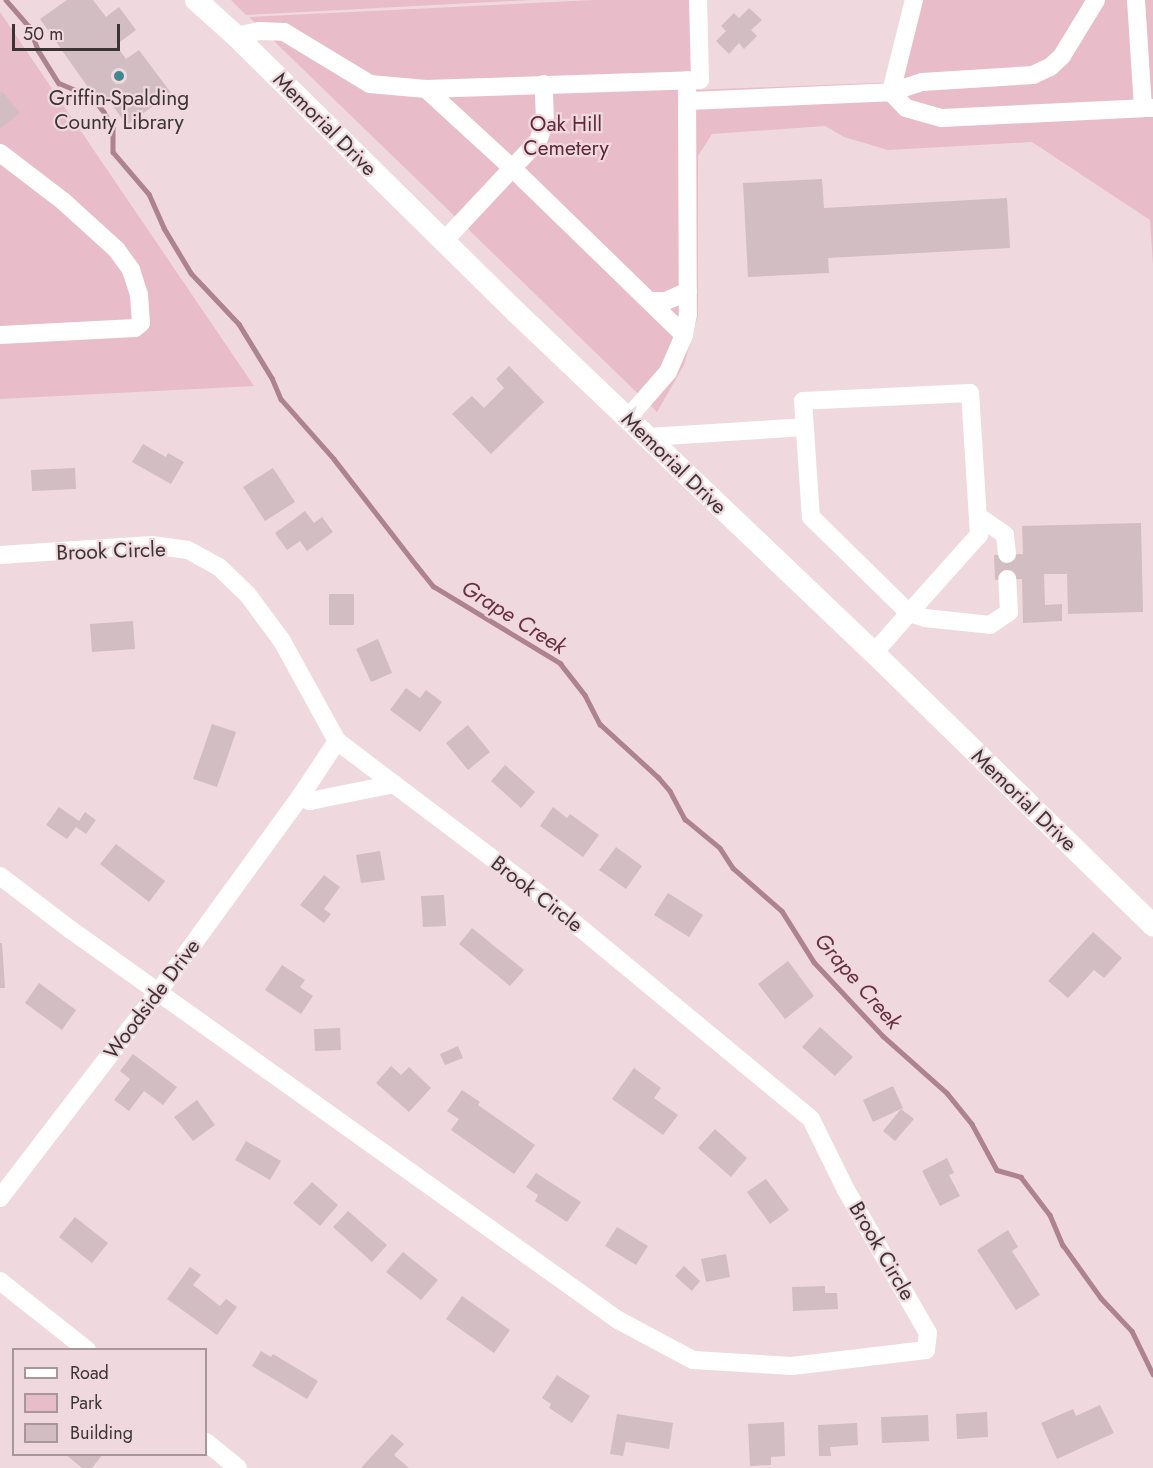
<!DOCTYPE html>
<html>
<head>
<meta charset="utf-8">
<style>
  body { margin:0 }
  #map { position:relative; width:1153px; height:1468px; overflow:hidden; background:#efd9de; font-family:Jost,sans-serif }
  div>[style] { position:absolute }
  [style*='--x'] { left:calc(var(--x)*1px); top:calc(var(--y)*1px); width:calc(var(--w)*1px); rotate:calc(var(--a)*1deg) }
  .green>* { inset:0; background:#e9bcc9 }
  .stream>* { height:4.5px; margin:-2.25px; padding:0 2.25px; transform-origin:2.25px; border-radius:2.25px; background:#ac838f }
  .building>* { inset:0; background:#d2bdc2 }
  .minor>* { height:18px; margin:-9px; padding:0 9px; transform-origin:9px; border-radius:9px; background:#fff }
  .major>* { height:22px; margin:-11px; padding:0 11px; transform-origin:11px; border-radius:11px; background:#fff }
  .dots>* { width:16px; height:16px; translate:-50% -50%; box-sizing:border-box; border:3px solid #efd9de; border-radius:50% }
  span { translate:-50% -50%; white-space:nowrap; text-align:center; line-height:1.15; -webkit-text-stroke:4.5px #efd9de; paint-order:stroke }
  .poi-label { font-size:21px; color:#3c3335 }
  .street-label { font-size:21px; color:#3c3335 }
  .park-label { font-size:21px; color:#5e273b }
  .water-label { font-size:22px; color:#693044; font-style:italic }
  .legend { position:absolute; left:12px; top:1348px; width:195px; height:108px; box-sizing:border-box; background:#efd9de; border:2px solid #a7979a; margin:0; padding:8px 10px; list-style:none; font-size:18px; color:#3c3335 }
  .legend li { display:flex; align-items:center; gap:12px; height:30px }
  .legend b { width:30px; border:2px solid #a7979a }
  .scale { position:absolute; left:12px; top:24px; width:108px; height:27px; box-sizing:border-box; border:3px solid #3c3335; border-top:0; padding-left:8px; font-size:18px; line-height:21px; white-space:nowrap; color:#3c3335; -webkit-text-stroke:4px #efd9de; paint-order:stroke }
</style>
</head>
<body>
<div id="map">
  <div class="green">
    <div style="clip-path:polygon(231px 0,531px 0,246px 15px)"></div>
    <div style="clip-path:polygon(594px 0,691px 0,695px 90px,901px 82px,920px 0,1153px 0,1153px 265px,1150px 220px,1032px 142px,888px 150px,844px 137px,825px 126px,712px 134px,698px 156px,698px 315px,684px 365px,657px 412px,249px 17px)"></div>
    <div style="clip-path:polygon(0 12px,254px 386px,0 399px)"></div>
  </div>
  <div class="stream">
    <div style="--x:6;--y:0;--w:35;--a:49"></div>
    <div style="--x:29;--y:26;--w:26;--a:69"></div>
    <div style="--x:38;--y:50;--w:39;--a:58"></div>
    <div style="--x:59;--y:83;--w:36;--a:23"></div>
    <div style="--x:92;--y:97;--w:19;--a:51"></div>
    <div style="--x:104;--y:112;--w:18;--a:61"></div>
    <div style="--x:113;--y:128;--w:24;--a:90"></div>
    <div style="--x:113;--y:152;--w:55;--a:49.4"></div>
    <div style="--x:149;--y:194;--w:37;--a:66"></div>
    <div style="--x:164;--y:228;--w:52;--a:59"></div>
    <div style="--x:191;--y:273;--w:70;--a:46.7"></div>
    <div style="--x:239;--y:324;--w:63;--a:58.6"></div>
    <div style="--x:272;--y:378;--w:23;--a:67"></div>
    <div style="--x:281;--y:399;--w:80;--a:48.5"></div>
    <div style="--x:334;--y:459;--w:135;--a:52.2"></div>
    <div style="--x:417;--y:566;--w:26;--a:51"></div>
    <div style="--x:433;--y:586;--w:149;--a:31.2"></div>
    <div style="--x:560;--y:663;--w:41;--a:52"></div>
    <div style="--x:585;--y:695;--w:33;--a:63"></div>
    <div style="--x:600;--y:724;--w:79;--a:42.4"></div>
    <div style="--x:658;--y:777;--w:18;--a:49"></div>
    <div style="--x:670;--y:791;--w:32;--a:62"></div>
    <div style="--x:685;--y:819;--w:45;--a:39.6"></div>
    <div style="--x:720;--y:848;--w:24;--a:57"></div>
    <div style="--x:733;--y:868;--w:65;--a:41.3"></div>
    <div style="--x:782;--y:911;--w:60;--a:57.9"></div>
    <div style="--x:814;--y:962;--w:101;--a:47"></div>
    <div style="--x:883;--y:1036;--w:86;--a:41.7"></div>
    <div style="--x:947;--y:1093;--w:40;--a:51"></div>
    <div style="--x:972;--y:1124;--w:52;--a:61.5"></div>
    <div style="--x:997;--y:1170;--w:25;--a:16"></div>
    <div style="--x:1021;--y:1177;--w:48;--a:52.7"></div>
    <div style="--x:1050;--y:1215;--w:33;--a:67"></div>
    <div style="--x:1063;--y:1245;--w:65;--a:54.4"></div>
    <div style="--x:1101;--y:1298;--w:45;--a:46.8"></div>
    <div style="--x:1132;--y:1331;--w:48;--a:64"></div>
  </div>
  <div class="building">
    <div style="clip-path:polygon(67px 0,93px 0,106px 17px,119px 7px,136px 30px,116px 45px,126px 59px,139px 50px,171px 93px,127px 125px,106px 97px,99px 103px,40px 19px)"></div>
    <div style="clip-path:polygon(749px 8px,762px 20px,751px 30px,757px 36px,744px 49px,739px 43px,729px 54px,716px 41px,726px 31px,721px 26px,734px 13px,739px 18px)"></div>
    <div style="clip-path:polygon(2px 91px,20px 113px,0 129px,0 93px)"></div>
    <div style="clip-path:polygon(822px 179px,824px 208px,1007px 198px,1010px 248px,828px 258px,829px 273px,748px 277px,743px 183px)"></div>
    <div style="clip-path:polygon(509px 366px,544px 402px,491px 454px,452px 414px,472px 396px,484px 408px,504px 388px,496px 379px)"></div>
    <div style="clip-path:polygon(143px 444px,166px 457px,168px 453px,184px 462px,171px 484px,132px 462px)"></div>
    <div style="clip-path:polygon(75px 468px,76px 489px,32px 491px,31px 470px)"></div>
    <div style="clip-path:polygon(273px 468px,295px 502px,265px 521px,243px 487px)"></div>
    <div style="clip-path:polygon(305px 511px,314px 523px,322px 517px,333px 532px,307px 551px,300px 541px,287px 550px,275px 533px)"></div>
    <div style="clip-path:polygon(1141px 523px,1143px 612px,1068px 614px,1067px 574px,1044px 574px,1045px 605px,1062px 604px,1062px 621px,1023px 623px,1022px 579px,995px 580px,994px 555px,1023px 554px,1022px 526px)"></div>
    <div style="clip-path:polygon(329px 594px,354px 594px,354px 625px,329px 625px)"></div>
    <div style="clip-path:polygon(133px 621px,135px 649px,92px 652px,90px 624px)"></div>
    <div style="clip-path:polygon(378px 639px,392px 673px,371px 682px,356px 649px)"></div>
    <div style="clip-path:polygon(406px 688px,420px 698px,426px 690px,442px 702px,420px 732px,390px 710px)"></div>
    <div style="clip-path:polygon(212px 724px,236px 732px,217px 787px,193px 779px)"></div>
    <div style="clip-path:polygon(468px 725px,490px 752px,468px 770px,446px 743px)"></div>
    <div style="clip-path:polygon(505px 765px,535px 792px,521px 808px,491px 781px)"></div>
    <div style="clip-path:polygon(59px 807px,79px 821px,85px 812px,96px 820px,86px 834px,76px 827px,67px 839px,46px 825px)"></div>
    <div style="clip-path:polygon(553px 807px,567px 818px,570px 814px,599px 835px,583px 857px,540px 826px)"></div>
    <div style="clip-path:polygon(116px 844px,165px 881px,149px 902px,100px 864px)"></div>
    <div style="clip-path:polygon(616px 847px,642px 866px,626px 889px,599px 870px)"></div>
    <div style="clip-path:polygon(380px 851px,385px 880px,361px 883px,356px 855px)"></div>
    <div style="clip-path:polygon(324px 875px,340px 887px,324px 909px,331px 914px,324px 923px,300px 905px)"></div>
    <div style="clip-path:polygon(668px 893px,703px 915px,689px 937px,654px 915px)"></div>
    <div style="clip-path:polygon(444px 895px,446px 926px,423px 927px,421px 896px)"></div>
    <div style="clip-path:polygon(472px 928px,524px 970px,510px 986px,459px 944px)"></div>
    <div style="clip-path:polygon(1093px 932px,1122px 958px,1104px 978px,1094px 970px,1068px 998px,1048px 981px)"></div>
    <div style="clip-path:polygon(0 943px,2px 943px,5px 988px,0 988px)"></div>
    <div style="clip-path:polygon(788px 961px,814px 996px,785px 1019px,758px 984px)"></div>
    <div style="clip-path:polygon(282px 965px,305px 980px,300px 987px,313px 996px,301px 1014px,265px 990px)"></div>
    <div style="clip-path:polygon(39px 983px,76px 1010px,62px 1030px,25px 1003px)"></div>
    <div style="clip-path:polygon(820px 1027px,853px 1057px,835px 1076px,802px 1047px)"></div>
    <div style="clip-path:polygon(340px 1028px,341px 1050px,315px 1051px,314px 1029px)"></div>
    <div style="clip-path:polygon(458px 1046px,463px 1058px,445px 1065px,440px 1054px)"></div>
    <div style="clip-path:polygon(133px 1054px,177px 1087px,163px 1105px,144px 1091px,129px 1111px,114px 1100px,130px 1079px,120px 1071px)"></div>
    <div style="clip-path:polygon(391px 1066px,401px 1075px,409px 1067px,431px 1088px,409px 1112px,376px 1083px)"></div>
    <div style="clip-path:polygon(634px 1068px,661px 1088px,654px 1098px,678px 1115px,663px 1135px,612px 1099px)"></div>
    <div style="clip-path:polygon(893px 1086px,903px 1108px,873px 1122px,863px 1100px)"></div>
    <div style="clip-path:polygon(462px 1090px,480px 1102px,478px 1105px,535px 1145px,514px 1174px,451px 1130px,459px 1119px,447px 1111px)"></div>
    <div style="clip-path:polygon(197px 1100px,215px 1125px,193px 1141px,174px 1117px)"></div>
    <div style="clip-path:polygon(901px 1109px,914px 1119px,895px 1141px,883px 1131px)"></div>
    <div style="clip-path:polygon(715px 1129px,747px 1158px,731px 1177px,698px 1148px)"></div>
    <div style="clip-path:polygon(246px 1141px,281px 1161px,270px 1180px,235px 1160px)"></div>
    <div style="clip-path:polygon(947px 1158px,954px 1173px,949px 1175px,960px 1196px,940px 1206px,922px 1171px)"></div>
    <div style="clip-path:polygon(536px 1173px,581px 1202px,567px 1222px,535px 1201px,538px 1195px,526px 1187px)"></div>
    <div style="clip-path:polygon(766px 1179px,789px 1210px,770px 1224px,747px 1192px)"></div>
    <div style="clip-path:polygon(312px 1182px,338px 1205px,320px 1226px,293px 1203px)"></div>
    <div style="clip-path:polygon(348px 1211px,387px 1245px,372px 1262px,333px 1227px)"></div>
    <div style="clip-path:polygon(75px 1217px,108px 1243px,92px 1263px,59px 1237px)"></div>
    <div style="clip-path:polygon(617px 1227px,648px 1246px,636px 1265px,605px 1246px)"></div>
    <div style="clip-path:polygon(1008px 1230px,1018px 1247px,1012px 1251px,1040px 1295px,1016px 1310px,977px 1250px)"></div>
    <div style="clip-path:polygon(403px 1252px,438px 1280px,421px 1300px,386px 1272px)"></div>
    <div style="clip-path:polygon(726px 1254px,730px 1277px,706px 1282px,701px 1259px)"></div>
    <div style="clip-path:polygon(684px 1266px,700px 1281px,692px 1291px,675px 1276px)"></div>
    <div style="clip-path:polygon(190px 1267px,201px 1275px,193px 1285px,220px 1306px,226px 1299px,237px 1307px,217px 1335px,167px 1299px)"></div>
    <div style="clip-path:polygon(825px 1286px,825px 1293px,837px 1293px,838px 1309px,793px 1311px,792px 1287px)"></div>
    <div style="clip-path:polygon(462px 1296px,510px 1330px,494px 1353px,446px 1319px)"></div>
    <div style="clip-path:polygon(261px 1351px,271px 1357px,273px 1354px,318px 1381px,307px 1399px,252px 1366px)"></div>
    <div style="clip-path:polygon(557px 1375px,590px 1396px,572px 1423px,549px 1408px,551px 1404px,542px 1398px)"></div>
    <div style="clip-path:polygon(1100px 1405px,1114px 1433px,1057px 1459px,1041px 1423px,1073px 1409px,1076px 1416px)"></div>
    <div style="clip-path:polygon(987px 1412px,988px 1437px,957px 1439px,956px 1414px)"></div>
    <div style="clip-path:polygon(617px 1414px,673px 1423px,669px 1449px,626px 1442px,623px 1456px,610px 1454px)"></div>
    <div style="clip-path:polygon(928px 1415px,929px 1441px,882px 1443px,881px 1417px)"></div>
    <div style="clip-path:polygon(784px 1422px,785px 1456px,771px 1457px,771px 1465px,750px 1466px,748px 1424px)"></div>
    <div style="clip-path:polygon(857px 1423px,858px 1445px,830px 1447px,831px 1456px,819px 1456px,818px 1425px)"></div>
    <div style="clip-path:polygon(392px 1434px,404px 1444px,394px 1455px,409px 1468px,361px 1468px)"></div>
    <div style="clip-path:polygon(65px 1454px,103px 1454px,92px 1468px,82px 1468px)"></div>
  </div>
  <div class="minor">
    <div style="--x:1096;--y:0;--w:66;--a:121.3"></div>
    <div style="--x:1062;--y:56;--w:16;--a:137"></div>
    <div style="--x:1050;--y:67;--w:19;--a:155"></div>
    <div style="--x:1033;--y:75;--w:111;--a:176.4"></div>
    <div style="--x:922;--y:82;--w:33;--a:162"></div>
    <div style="--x:891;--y:92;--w:22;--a:47"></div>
    <div style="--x:906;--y:108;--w:37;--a:16"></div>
    <div style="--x:942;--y:118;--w:201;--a:-2.8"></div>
    <div style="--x:1136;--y:0;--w:108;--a:86.3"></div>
    <div style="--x:1143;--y:108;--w:10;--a:0"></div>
    <div style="--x:236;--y:36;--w:24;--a:-12"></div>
    <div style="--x:259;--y:31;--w:25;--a:2"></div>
    <div style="--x:284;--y:32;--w:100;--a:31.2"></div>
    <div style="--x:370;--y:84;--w:56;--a:5.1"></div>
    <div style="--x:687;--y:80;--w:234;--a:89.8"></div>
    <div style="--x:688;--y:314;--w:21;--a:101"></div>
    <div style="--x:684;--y:335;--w:240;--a:-135.8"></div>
    <div style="--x:512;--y:168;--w:117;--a:-137.4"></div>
    <div style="--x:426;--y:89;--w:274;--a:-1.9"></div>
    <div style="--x:700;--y:80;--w:80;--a:-91.4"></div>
    <div style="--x:688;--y:101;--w:203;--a:-2.5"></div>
    <div style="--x:891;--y:92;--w:95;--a:-76"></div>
    <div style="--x:0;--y:153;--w:79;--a:37.3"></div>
    <div style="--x:63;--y:201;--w:72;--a:42.2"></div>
    <div style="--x:116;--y:249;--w:26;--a:54"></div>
    <div style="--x:131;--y:270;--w:26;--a:72"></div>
    <div style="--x:139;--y:295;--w:28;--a:86"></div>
    <div style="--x:141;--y:323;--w:8;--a:140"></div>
    <div style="--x:135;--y:328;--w:135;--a:177"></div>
    <div style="--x:444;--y:241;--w:137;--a:-46.8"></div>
    <div style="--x:538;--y:141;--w:20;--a:-70"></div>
    <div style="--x:545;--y:122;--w:38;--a:-92"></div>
    <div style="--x:649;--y:301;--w:17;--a:0"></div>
    <div style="--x:666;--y:301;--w:24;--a:-24"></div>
    <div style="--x:628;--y:418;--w:61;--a:-49"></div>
    <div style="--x:668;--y:372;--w:40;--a:-66.6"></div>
    <div style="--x:648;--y:437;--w:157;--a:-3.6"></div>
    <div style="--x:978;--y:516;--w:33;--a:35"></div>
    <div style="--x:1005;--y:535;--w:19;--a:84"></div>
    <div style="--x:0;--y:555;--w:152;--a:-3.8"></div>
    <div style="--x:152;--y:545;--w:36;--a:8"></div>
    <div style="--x:188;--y:550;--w:35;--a:29"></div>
    <div style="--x:219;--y:567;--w:40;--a:44"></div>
    <div style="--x:248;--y:595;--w:57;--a:53.5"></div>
    <div style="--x:282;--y:641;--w:114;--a:61.2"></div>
    <div style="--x:337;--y:741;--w:252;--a:37.1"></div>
    <div style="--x:538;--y:893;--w:354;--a:39.6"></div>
    <div style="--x:811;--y:1119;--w:79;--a:63.8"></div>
    <div style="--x:846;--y:1190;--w:165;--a:60.2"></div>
    <div style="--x:928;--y:1333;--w:17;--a:97"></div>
    <div style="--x:926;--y:1350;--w:135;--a:173.2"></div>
    <div style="--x:792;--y:1366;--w:99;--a:-176.5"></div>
    <div style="--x:693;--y:1360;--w:85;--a:-151.9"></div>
    <div style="--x:618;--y:1320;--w:672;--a:-144.51"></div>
    <div style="--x:71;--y:930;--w:89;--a:-142.7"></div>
    <div style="--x:874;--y:653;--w:53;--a:-48.8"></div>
    <div style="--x:909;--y:613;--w:102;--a:-48.2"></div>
    <div style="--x:977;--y:537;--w:3;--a:-45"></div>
    <div style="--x:979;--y:535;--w:142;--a:-93.6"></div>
    <div style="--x:970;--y:393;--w:167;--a:177.3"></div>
    <div style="--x:803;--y:401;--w:116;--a:86.1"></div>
    <div style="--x:811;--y:517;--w:137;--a:44.4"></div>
    <div style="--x:909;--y:613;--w:17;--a:17"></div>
    <div style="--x:925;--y:618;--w:65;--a:6.1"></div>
    <div style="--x:990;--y:625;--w:23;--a:-34"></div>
    <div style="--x:1009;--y:612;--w:33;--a:-93"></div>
    <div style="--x:300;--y:797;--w:11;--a:22"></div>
    <div style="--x:310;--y:801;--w:86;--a:-11.4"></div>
    <div style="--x:0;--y:1198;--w:261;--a:-52.5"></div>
    <div style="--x:159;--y:991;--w:240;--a:-54"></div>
    <div style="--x:300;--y:797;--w:67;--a:-56.5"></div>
    <div style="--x:0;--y:1281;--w:111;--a:38.4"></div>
    <div style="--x:206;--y:1442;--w:41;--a:39.1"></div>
  </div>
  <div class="major">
    <div style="--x:196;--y:0;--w:54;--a:42"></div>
    <div style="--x:236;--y:36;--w:393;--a:44.6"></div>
    <div style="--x:516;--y:312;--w:494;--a:43.6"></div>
    <div style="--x:874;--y:653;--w:390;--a:44.3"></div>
  </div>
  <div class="dots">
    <div style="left:119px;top:76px;background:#418792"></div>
  </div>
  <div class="poi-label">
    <span style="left:119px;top:110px">Griffin-Spalding<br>County Library</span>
  </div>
  <div class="street-label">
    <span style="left:325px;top:124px;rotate:45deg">Memorial Drive</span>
    <span style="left:674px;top:463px;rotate:44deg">Memorial Drive</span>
    <span style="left:111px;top:551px;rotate:-2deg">Brook Circle</span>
    <span style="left:1024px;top:800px;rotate:44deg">Memorial Drive</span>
    <span style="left:537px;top:894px;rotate:38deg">Brook Circle</span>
    <span style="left:152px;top:999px;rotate:-53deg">Woodside Drive</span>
    <span style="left:882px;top:1251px;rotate:60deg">Brook Circle</span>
  </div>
  <div class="park-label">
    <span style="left:566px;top:136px">Oak Hill<br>Cemetery</span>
  </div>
  <div class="water-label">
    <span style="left:514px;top:617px;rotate:32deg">Grape Creek</span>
    <span style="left:858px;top:981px;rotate:49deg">Grape Creek</span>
  </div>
  <ul class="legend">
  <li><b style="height:8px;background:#fff"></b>Road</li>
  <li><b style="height:16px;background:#e9bcc9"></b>Park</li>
  <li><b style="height:16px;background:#d2bdc2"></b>Building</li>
  </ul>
  <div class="scale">50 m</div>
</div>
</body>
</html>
